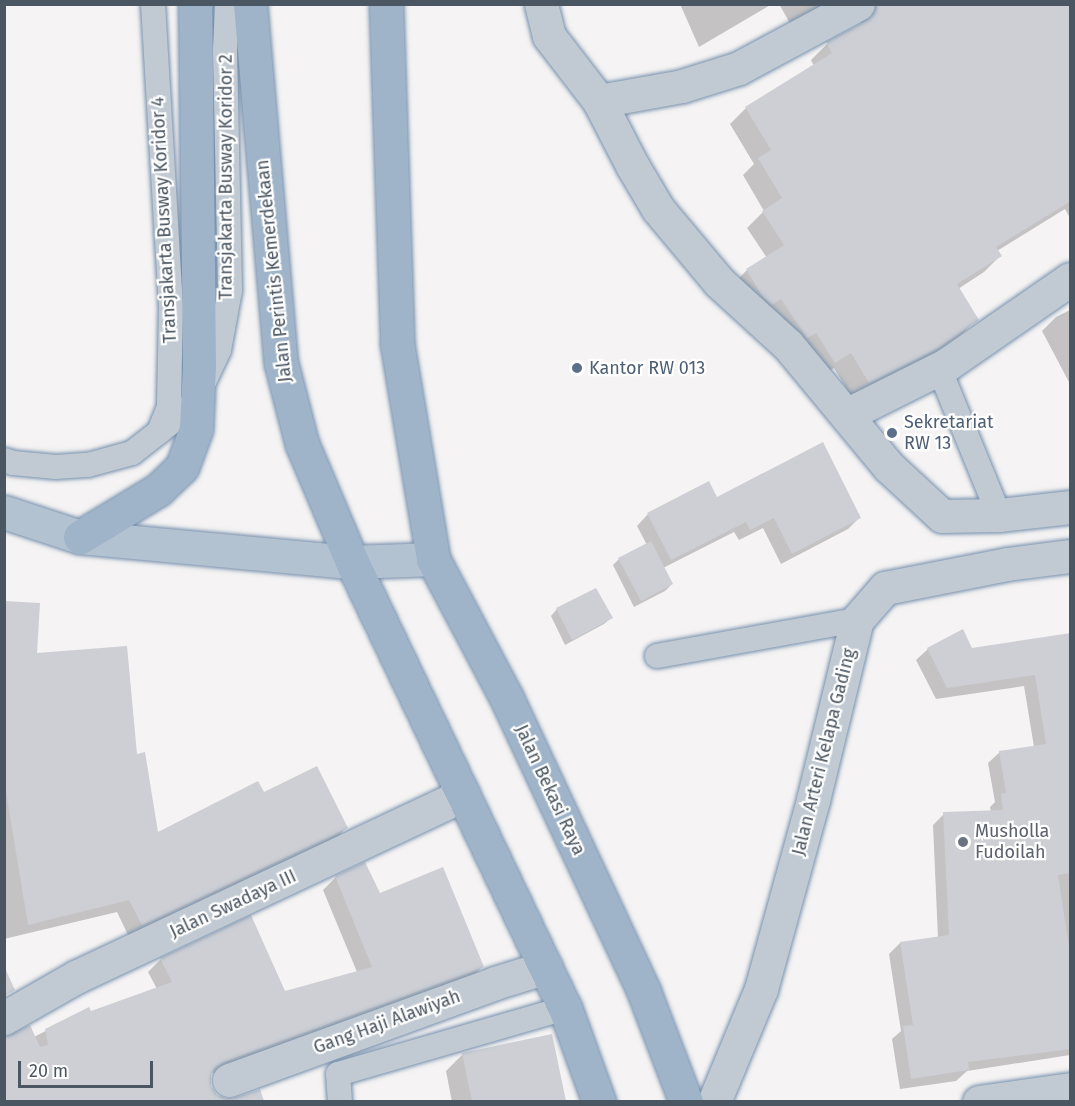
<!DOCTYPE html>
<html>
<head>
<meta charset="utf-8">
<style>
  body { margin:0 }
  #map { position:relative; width:1075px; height:1106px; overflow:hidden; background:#f5f3f3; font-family:"Fira Sans",sans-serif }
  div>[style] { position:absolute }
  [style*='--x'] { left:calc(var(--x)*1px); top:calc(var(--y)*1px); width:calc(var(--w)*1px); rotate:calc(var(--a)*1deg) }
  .shadow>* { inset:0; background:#0003 }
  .building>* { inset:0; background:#cdcfd5 }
  .roads { filter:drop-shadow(0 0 2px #7690ad) drop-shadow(0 0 2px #7690ad) }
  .service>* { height:24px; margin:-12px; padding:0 12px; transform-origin:12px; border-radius:12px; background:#c1cad2 }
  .minor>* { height:33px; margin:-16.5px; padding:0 16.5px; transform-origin:16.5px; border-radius:16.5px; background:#c1cad2 }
  .tertiary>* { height:33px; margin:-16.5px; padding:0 16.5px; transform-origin:16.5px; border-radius:16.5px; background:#c1cad2 }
  .primary>* { height:33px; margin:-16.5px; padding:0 16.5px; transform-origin:16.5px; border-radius:16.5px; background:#b3c2d1 }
  .trunk>* { height:33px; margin:-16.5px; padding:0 16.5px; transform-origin:16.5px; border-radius:16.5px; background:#9fb4c9 }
  .dots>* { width:16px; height:16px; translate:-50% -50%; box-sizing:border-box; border:3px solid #fff; border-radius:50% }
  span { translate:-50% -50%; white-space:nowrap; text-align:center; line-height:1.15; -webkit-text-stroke:4.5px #fff; paint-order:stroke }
  .street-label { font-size:18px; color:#4a5661 }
  .service-label { font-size:18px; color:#4e5e75 }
  .left { translate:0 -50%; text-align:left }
  .worship-label { font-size:18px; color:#5b616d }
  .frame { position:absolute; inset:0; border:6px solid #4a5661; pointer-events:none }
  .scale { position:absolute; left:18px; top:1061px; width:135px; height:27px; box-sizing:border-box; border:3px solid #4a5661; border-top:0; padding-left:8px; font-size:18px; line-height:21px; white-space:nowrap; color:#4a5661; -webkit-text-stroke:4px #fff; paint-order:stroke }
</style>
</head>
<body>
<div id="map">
  <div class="shadow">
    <div style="clip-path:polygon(680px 4px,772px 4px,699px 47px)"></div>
    <div style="clip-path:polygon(779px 4px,833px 4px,791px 25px)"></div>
    <div style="clip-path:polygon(852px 4px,1070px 4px,1070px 218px,1065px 209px,997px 251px,1000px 256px,984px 272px,958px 289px,977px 319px,961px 335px,919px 364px,852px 398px,834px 368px,818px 378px,731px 286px,747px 270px,767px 258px,747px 228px,764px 211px,743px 175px,754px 164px,730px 124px,746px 108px,814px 66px,811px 60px,827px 44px,861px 24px,859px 12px)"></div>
    <div style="clip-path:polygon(1070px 310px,1070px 384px,1042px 331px,1056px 317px)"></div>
    <div style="clip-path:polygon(717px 499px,860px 517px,848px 529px,781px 564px,763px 528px,739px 540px,734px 532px,663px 568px,672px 584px,665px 591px,634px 607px,613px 565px,619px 559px,647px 545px,637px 526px,648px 514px)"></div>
    <div style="clip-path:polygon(4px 602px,35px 655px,135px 756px,157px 834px,263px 794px,346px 828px,334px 841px,129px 937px,117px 912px,4px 939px)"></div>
    <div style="clip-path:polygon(557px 609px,611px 618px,604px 624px,565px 645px,551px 616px)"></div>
    <div style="clip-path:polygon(1070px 634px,1070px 1055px,967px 1071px,956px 1081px,900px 1089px,892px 1039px,901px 1031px,889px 954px,900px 943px,938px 938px,933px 825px,944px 814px,991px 812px,990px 807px,995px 802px,988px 763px,1000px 752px,1034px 747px,1024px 686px,936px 699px,916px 660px,928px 649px,971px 649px)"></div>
    <div style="clip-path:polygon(336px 877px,380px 895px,482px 967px,470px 979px,210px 1074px,210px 1087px,216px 1095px,225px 1100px,259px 1091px,262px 1102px,4px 1102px,4px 1038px,34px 1037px,88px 1009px,90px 1013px,157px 989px,148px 972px,160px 960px,251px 917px,284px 992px,357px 972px,323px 890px)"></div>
    <div style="clip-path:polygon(551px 1036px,564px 1102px,452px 1102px,446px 1071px,463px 1054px)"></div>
  </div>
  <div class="building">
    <div style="clip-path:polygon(877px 4px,1071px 4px,1071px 201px,996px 247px,1002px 256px,957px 284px,979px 320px,936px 349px,869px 383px,851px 353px,835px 363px,816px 333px,807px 338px,781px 299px,772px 305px,763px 297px,746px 269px,784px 245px,762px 211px,782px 198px,758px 158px,771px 150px,745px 107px,832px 53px,826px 42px,867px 20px,874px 13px)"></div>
    <div style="clip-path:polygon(823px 442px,861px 518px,792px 554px,774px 518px,750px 530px,746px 522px,671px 560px,647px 513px,709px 481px,717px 497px)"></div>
    <div style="clip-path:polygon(651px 541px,673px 584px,641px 601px,618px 558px)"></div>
    <div style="clip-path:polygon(596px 588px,613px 618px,572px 640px,556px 608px)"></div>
    <div style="clip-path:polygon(4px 601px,40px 603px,37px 653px,127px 646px,137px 754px,145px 752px,158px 832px,258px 781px,264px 792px,317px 766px,348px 828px,142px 925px,129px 900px,28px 925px,4px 780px)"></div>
    <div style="clip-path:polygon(963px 629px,972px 648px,1071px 633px,1071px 873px,1058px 875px,1071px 959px,1071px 1049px,968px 1062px,969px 1070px,911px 1079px,903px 1026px,913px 1025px,900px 942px,949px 935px,943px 812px,1003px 810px,1001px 794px,1006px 793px,999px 751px,1046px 744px,1035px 675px,947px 688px,927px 648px)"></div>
    <div style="clip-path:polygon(365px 862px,380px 893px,443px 867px,484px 967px,223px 1062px,214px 1068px,211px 1076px,211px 1086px,217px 1095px,226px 1098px,235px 1098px,260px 1089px,264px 1101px,4px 1101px,4px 1037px,30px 1025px,40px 1047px,48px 1045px,45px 1029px,89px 1007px,91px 1011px,172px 982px,160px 958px,251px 915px,285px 991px,372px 967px,335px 876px)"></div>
    <div style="clip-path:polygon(4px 966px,15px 990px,4px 996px)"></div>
    <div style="clip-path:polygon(552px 1034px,566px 1101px,472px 1101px,462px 1053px)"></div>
  </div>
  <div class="roads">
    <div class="service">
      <div style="--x:153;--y:4;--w:305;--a:86.6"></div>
      <div style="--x:171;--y:308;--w:99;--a:91.2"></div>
      <div style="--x:169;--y:407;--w:27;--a:112"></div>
      <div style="--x:939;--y:368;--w:159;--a:67.8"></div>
      <div style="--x:4;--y:460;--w:9;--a:18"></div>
      <div style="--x:13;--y:463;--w:43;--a:5.3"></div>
      <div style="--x:56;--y:467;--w:32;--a:-4"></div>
      <div style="--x:88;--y:465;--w:46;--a:-15.3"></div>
      <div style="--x:132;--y:453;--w:70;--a:-38"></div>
      <div style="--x:187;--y:410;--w:19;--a:-54"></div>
      <div style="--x:198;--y:395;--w:50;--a:-65"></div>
      <div style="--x:219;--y:350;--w:61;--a:-79.6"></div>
      <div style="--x:230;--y:290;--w:239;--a:-91.2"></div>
      <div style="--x:225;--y:51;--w:47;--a:-87.6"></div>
      <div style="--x:657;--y:656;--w:203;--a:-10.2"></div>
      <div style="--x:340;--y:1102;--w:28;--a:-94"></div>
      <div style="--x:338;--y:1074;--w:236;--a:-16.2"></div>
    </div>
    <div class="minor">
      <div style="--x:599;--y:101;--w:84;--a:-10.2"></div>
      <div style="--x:682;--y:86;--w:60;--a:-17.5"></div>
      <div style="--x:739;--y:68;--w:135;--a:-28.3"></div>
      <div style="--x:848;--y:414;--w:110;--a:-26.6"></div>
      <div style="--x:946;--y:365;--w:151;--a:-34.7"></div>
      <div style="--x:4;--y:1018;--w:83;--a:-29.7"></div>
      <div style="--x:76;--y:977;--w:428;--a:-25.2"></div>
      <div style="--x:229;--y:1080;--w:283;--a:-20"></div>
      <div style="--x:495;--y:983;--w:53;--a:-17.4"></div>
      <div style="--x:979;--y:1102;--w:92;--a:-8.1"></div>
    </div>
    <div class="tertiary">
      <div style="--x:541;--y:4;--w:33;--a:76"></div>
      <div style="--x:549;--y:36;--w:82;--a:52.4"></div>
      <div style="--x:599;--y:101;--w:72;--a:62.7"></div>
      <div style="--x:632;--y:165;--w:51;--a:59.4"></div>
      <div style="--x:658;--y:209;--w:95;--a:50.1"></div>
      <div style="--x:719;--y:282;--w:93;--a:42.4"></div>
      <div style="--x:788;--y:345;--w:158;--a:50.4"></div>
      <div style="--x:889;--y:467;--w:72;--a:42.8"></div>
      <div style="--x:942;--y:516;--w:57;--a:-1"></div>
      <div style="--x:999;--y:515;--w:71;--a:-6.4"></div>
      <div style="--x:714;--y:1102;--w:122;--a:-67.4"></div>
      <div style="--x:761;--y:989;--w:196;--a:-74.6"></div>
      <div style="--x:813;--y:800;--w:185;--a:-76.3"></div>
      <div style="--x:857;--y:620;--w:43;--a:-48.8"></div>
      <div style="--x:885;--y:588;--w:124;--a:-11.1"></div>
      <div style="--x:1007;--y:564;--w:64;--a:-7.2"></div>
    </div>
    <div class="primary">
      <div style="--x:4;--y:512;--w:80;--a:18.2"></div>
      <div style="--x:80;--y:537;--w:273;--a:5.3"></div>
      <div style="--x:352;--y:562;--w:81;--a:-2.1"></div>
    </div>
    <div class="trunk">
      <div style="--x:250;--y:4;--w:360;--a:85.1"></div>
      <div style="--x:281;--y:363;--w:84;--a:75.5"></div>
      <div style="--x:302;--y:444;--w:128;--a:67"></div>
      <div style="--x:352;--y:562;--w:494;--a:64.5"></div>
      <div style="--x:565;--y:1008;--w:100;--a:70.1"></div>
      <div style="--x:386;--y:4;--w:339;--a:88.1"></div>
      <div style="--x:397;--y:343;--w:219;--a:80.5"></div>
      <div style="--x:433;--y:559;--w:158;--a:62.1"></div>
      <div style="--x:507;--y:699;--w:323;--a:64.9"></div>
      <div style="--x:644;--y:992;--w:118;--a:69.1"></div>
      <div style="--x:80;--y:537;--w:91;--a:-31.1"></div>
      <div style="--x:158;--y:490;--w:33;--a:-44"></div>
      <div style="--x:182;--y:467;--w:40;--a:-69.8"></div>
      <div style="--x:196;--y:429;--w:64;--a:-87.3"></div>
      <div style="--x:199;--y:365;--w:361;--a:-90.6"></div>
    </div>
  </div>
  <div class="dots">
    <div style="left:577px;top:368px;background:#5c6f8a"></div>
    <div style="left:892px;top:433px;background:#5c6f8a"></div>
    <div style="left:963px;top:842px;background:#6b7280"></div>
  </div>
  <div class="street-label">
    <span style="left:226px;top:177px;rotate:-90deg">Transjakarta Busway Koridor 2</span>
    <span style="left:164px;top:220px;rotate:-93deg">Transjakarta Busway Koridor 4</span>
    <span style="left:274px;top:271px;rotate:-96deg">Jalan Perintis Kemerdekaan</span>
    <span style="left:824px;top:752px;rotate:-76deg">Jalan Arteri Kelapa Gading</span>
    <span style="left:550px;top:790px;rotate:65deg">Jalan Bekasi Raya</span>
    <span style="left:233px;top:904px;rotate:-25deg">Jalan Swadaya III</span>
    <span style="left:387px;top:1022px;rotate:-20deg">Gang Haji Alawiyah</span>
  </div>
  <div class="service-label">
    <span class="left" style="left:589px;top:368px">Kantor RW 013</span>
    <span class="left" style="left:904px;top:433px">Sekretariat<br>RW 13</span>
  </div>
  <div class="worship-label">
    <span class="left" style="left:975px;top:842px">Musholla<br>Fudoilah</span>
  </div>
  <div class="frame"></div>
  <div class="scale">20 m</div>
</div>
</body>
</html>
